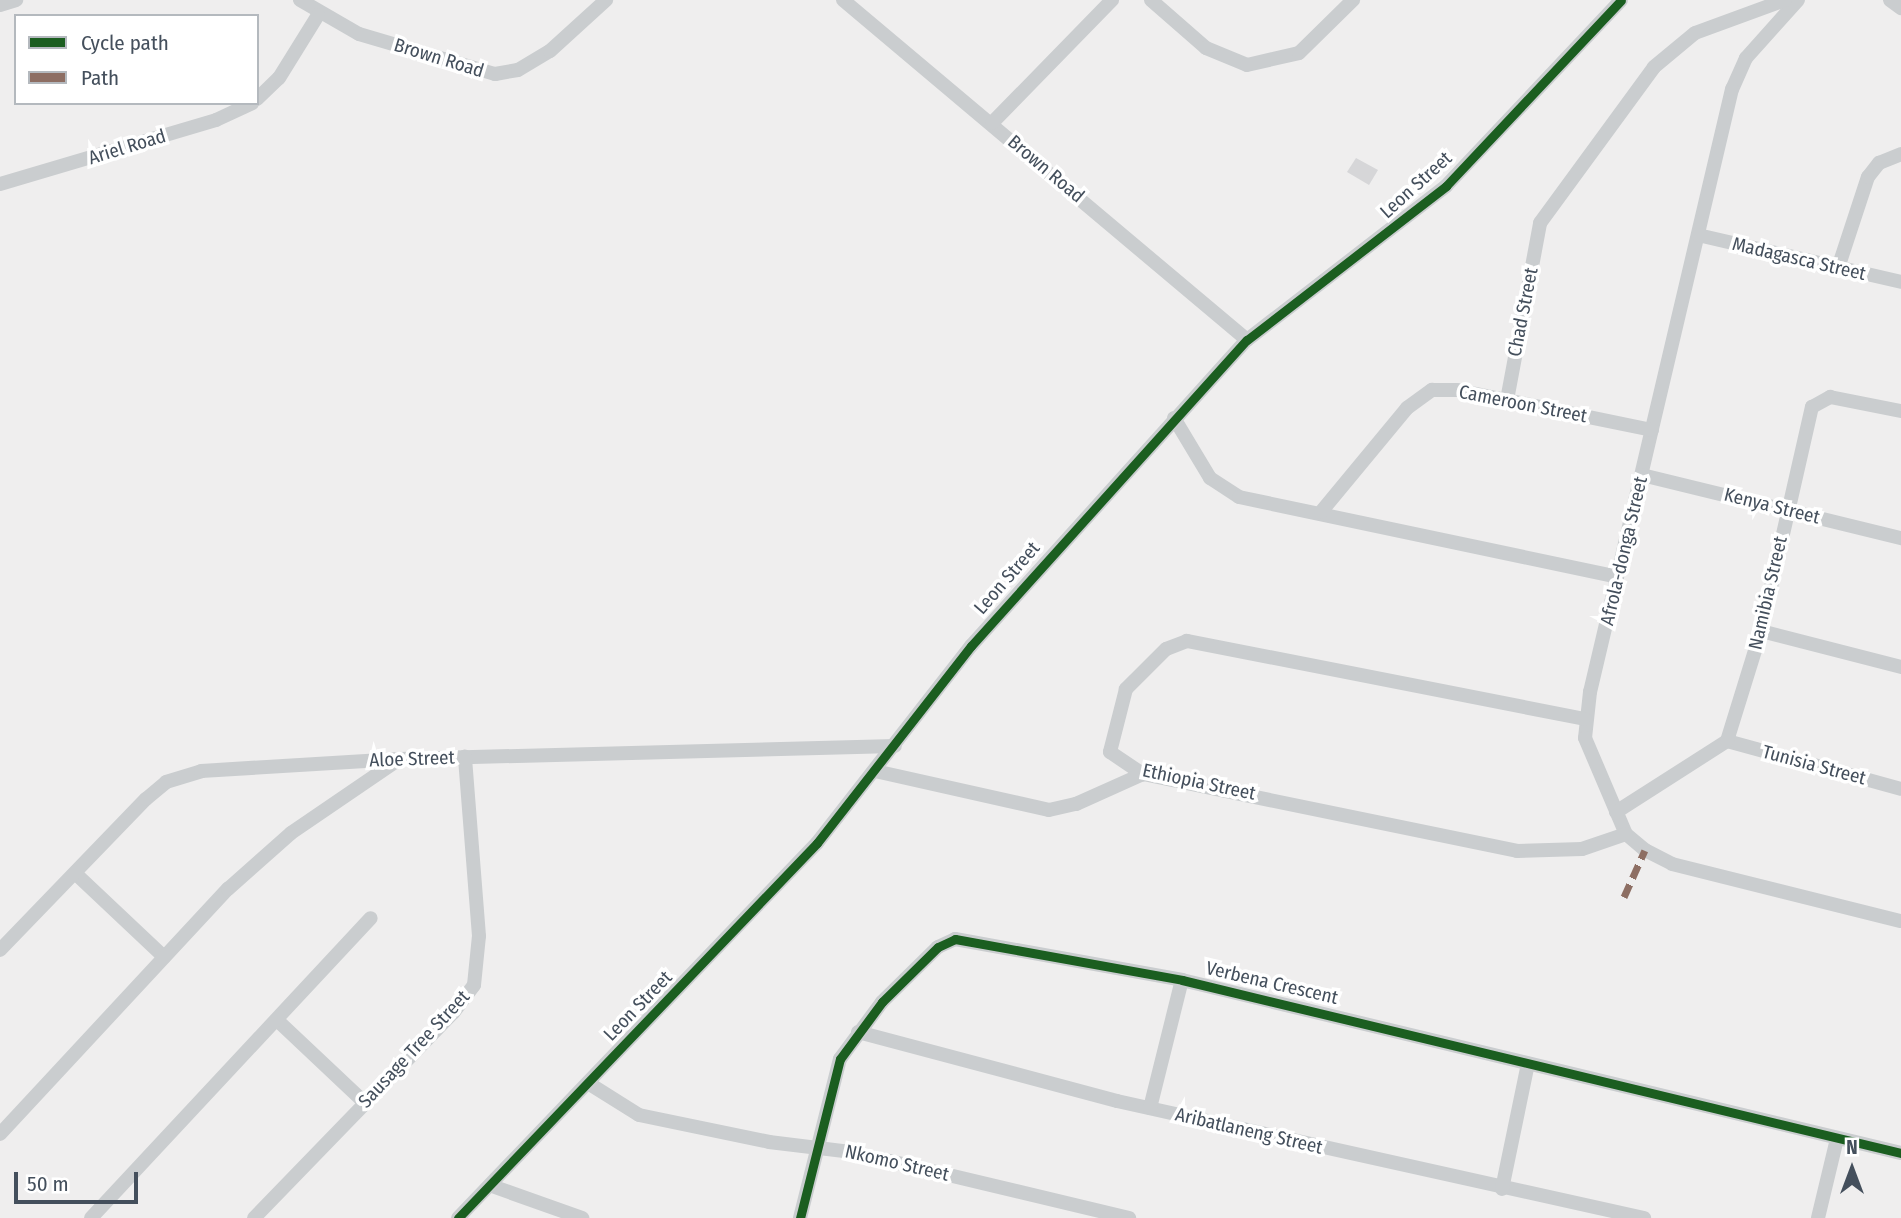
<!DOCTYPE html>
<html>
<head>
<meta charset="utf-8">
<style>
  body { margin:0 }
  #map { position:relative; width:1901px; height:1218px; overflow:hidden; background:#efeeee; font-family:"Fira Sans Condensed",sans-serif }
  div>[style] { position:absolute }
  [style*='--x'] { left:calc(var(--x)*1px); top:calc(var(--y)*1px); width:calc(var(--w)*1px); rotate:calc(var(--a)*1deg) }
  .building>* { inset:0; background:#d6d6d8 }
  .minor>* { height:14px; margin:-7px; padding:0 7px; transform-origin:7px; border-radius:7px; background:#cacdcf }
  .quiet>* { height:7px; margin-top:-3.5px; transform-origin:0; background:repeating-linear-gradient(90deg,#8d6e63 0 14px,transparent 0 21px) }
  .cycleway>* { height:9px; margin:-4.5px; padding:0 4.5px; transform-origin:4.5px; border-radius:4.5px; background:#1b5e20 }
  span { translate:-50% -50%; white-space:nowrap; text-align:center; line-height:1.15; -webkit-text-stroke:7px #fff; paint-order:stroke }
  .street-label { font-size:19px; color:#444f5c }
  .legend { position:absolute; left:14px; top:14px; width:245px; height:91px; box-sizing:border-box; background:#fff; border:2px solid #b4b9be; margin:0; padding:9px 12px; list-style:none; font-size:21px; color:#444f5c }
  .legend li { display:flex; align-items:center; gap:14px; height:35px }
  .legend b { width:35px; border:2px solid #b4b9be }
  .north { position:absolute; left:1817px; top:1134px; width:70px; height:70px; -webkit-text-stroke:5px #fff; paint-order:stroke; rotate:0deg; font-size:19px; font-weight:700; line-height:28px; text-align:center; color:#444f5c }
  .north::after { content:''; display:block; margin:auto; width:24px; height:32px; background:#444f5c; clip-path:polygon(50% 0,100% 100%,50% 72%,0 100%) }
  .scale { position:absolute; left:14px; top:1172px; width:124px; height:32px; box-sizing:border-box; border:4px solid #444f5c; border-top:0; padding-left:9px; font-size:21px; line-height:24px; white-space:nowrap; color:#444f5c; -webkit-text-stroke:5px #fff; paint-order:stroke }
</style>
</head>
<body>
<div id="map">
  <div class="building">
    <div style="clip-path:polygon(1356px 158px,1378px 170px,1369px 185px,1347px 172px)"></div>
  </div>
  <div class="minor">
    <div style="--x:300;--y:0;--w:68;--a:30"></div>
    <div style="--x:359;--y:34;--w:142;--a:16.4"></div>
    <div style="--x:495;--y:74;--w:23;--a:-10"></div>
    <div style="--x:518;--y:70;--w:37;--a:-31"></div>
    <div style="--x:550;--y:51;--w:76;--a:-42.3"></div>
    <div style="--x:843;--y:0;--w:528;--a:40.08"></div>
    <div style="--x:1151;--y:0;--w:73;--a:41.1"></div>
    <div style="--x:1206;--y:48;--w:44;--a:22.5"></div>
    <div style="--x:1247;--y:65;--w:53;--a:-13"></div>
    <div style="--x:1299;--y:53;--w:76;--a:-44.5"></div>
    <div style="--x:1798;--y:0;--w:78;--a:131.9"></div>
    <div style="--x:1746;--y:58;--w:34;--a:114"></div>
    <div style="--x:1732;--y:89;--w:619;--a:103.25"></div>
    <div style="--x:1590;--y:692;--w:46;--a:96.2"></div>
    <div style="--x:1585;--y:738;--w:104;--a:66.9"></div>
    <div style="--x:1626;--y:834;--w:25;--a:40"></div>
    <div style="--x:1645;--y:850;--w:30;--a:27"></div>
    <div style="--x:1672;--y:864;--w:236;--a:14"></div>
    <div style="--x:1890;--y:0;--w:14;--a:36"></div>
    <div style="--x:0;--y:5;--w:17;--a:-17"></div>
    <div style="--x:257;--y:99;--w:30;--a:-44"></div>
    <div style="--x:279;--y:78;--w:74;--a:-58.2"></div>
    <div style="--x:992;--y:123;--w:172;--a:-45.7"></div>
    <div style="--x:0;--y:184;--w:225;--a:-16.5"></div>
    <div style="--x:216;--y:120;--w:40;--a:-25"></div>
    <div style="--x:1698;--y:235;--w:208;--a:13"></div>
    <div style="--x:1838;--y:268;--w:96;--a:-71.8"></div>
    <div style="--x:1868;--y:177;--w:18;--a:-52"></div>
    <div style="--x:1879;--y:163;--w:24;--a:-22"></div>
    <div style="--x:1507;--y:400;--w:180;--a:-79.4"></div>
    <div style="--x:1540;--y:223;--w:193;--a:-53.8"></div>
    <div style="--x:1654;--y:67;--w:53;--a:-39.7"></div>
    <div style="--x:1695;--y:33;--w:96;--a:-20.1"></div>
    <div style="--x:1174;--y:418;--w:70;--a:59"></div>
    <div style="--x:1210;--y:478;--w:35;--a:33"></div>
    <div style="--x:1239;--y:497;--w:386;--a:11.9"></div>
    <div style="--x:1642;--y:475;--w:267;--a:13.7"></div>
    <div style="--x:1321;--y:512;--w:135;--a:-50.4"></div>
    <div style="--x:1407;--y:408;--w:31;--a:-36"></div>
    <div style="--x:1432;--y:390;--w:25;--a:0"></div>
    <div style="--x:1457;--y:390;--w:199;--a:11.6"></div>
    <div style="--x:1761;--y:631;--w:145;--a:14.4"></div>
    <div style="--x:1585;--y:719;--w:406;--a:-168.9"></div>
    <div style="--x:1187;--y:641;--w:22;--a:159"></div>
    <div style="--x:1166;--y:649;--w:57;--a:135"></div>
    <div style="--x:1126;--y:689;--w:65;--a:104.3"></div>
    <div style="--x:1110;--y:752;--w:40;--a:34"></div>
    <div style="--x:1143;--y:774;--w:382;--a:11.6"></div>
    <div style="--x:1517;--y:851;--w:65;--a:-1.8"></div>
    <div style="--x:1582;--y:849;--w:46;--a:-18.8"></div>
    <div style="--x:1727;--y:741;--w:180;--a:15.4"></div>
    <div style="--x:875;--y:771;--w:178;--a:12.6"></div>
    <div style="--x:1049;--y:810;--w:28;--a:-13"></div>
    <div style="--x:1076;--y:804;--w:73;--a:-24.1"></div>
    <div style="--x:1616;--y:812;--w:132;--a:-32.6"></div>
    <div style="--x:1727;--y:741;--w:115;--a:-72.8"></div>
    <div style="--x:1761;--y:631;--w:230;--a:-77.2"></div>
    <div style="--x:1812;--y:407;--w:21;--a:-29"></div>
    <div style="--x:1830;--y:397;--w:72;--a:11.2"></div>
    <div style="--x:76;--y:874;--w:121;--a:43.3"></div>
    <div style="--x:0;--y:950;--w:210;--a:-46"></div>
    <div style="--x:146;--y:799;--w:26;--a:-40"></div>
    <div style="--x:166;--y:782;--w:37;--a:-17"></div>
    <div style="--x:201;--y:771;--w:198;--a:-3.5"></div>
    <div style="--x:399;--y:759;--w:496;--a:-1.5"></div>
    <div style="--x:278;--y:1021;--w:118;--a:43.3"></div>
    <div style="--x:858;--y:1032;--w:268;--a:14.9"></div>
    <div style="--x:1117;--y:1101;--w:540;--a:12.52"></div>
    <div style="--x:588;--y:1083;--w:60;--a:32.1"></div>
    <div style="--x:639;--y:1115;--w:133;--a:11.7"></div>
    <div style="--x:769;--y:1142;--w:84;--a:6.9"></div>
    <div style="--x:852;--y:1152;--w:285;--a:13.4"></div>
    <div style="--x:1150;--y:1108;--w:132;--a:-76"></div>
    <div style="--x:0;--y:1134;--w:335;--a:-47.1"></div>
    <div style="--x:228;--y:889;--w:84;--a:-41.6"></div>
    <div style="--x:291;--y:833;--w:130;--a:-34.3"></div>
    <div style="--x:492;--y:1186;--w:96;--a:19.6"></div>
    <div style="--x:1502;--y:1189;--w:128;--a:-78.3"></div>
    <div style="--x:91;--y:1218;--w:410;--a:-47"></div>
    <div style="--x:254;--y:1218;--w:286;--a:-45.9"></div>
    <div style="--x:453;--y:1013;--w:35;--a:-53"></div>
    <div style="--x:474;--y:985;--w:49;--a:-84.2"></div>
    <div style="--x:479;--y:936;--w:180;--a:-94.5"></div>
    <div style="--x:458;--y:1218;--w:519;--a:-46.25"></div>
    <div style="--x:817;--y:843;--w:250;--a:-52"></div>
    <div style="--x:971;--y:646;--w:412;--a:-48"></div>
    <div style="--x:1247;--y:340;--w:252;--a:-37.7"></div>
    <div style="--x:1446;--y:186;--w:255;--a:-46.7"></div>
    <div style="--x:800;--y:1218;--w:164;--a:-75.9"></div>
    <div style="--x:840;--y:1059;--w:71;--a:-53.6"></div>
    <div style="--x:882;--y:1002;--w:78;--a:-44.5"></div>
    <div style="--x:938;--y:947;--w:19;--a:-25"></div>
    <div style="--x:955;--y:939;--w:231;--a:10.2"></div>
    <div style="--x:1182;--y:980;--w:740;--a:13.53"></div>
    <div style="--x:1818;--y:1218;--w:81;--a:-76.5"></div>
  </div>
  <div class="quiet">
    <div style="--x:1624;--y:897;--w:51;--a:-65.9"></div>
  </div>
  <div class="cycleway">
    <div style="--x:458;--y:1218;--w:519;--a:-46.25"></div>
    <div style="--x:817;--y:843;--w:250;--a:-52"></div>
    <div style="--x:971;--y:646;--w:412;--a:-48"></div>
    <div style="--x:1247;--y:340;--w:252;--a:-37.7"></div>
    <div style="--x:1446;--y:186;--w:255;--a:-46.7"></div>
    <div style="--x:800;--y:1218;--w:164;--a:-75.9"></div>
    <div style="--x:840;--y:1059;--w:71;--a:-53.6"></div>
    <div style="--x:882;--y:1002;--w:78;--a:-44.5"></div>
    <div style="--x:938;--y:947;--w:19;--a:-25"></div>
    <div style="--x:955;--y:939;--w:231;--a:10.2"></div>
    <div style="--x:1182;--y:980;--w:740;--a:13.53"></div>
  </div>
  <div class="street-label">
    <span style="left:439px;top:58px;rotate:17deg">Brown Road</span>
    <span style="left:127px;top:147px;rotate:-17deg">Ariel Road</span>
    <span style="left:1046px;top:169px;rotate:40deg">Brown Road</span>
    <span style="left:1416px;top:185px;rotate:-42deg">Leon Street</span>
    <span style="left:1799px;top:259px;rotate:13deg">Madagasca Street</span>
    <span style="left:1523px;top:312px;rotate:-79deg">Chad Street</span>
    <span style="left:1523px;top:404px;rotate:11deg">Cameroon Street</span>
    <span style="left:1772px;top:506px;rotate:14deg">Kenya Street</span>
    <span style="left:1624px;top:551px;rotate:-77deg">Afrola-donga Street</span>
    <span style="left:1007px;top:578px;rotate:-49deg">Leon Street</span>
    <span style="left:1768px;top:593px;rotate:-77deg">Namibia Street</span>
    <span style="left:412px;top:759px;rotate:-2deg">Aloe Street</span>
    <span style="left:1814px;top:765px;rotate:15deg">Tunisia Street</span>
    <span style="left:1199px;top:782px;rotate:12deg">Ethiopia Street</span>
    <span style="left:1272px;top:983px;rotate:13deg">Verbena Crescent</span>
    <span style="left:638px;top:1006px;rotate:-46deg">Leon Street</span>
    <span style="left:414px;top:1049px;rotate:-47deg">Sausage Tree Street</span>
    <span style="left:1249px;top:1131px;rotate:13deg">Aribatlaneng Street</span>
    <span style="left:897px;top:1163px;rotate:13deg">Nkomo Street</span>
  </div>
  <ul class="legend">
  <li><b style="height:9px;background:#1b5e20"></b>Cycle path</li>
  <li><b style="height:9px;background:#8d6e63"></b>Path</li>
  </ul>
  <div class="north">N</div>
  <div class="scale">50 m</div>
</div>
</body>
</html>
